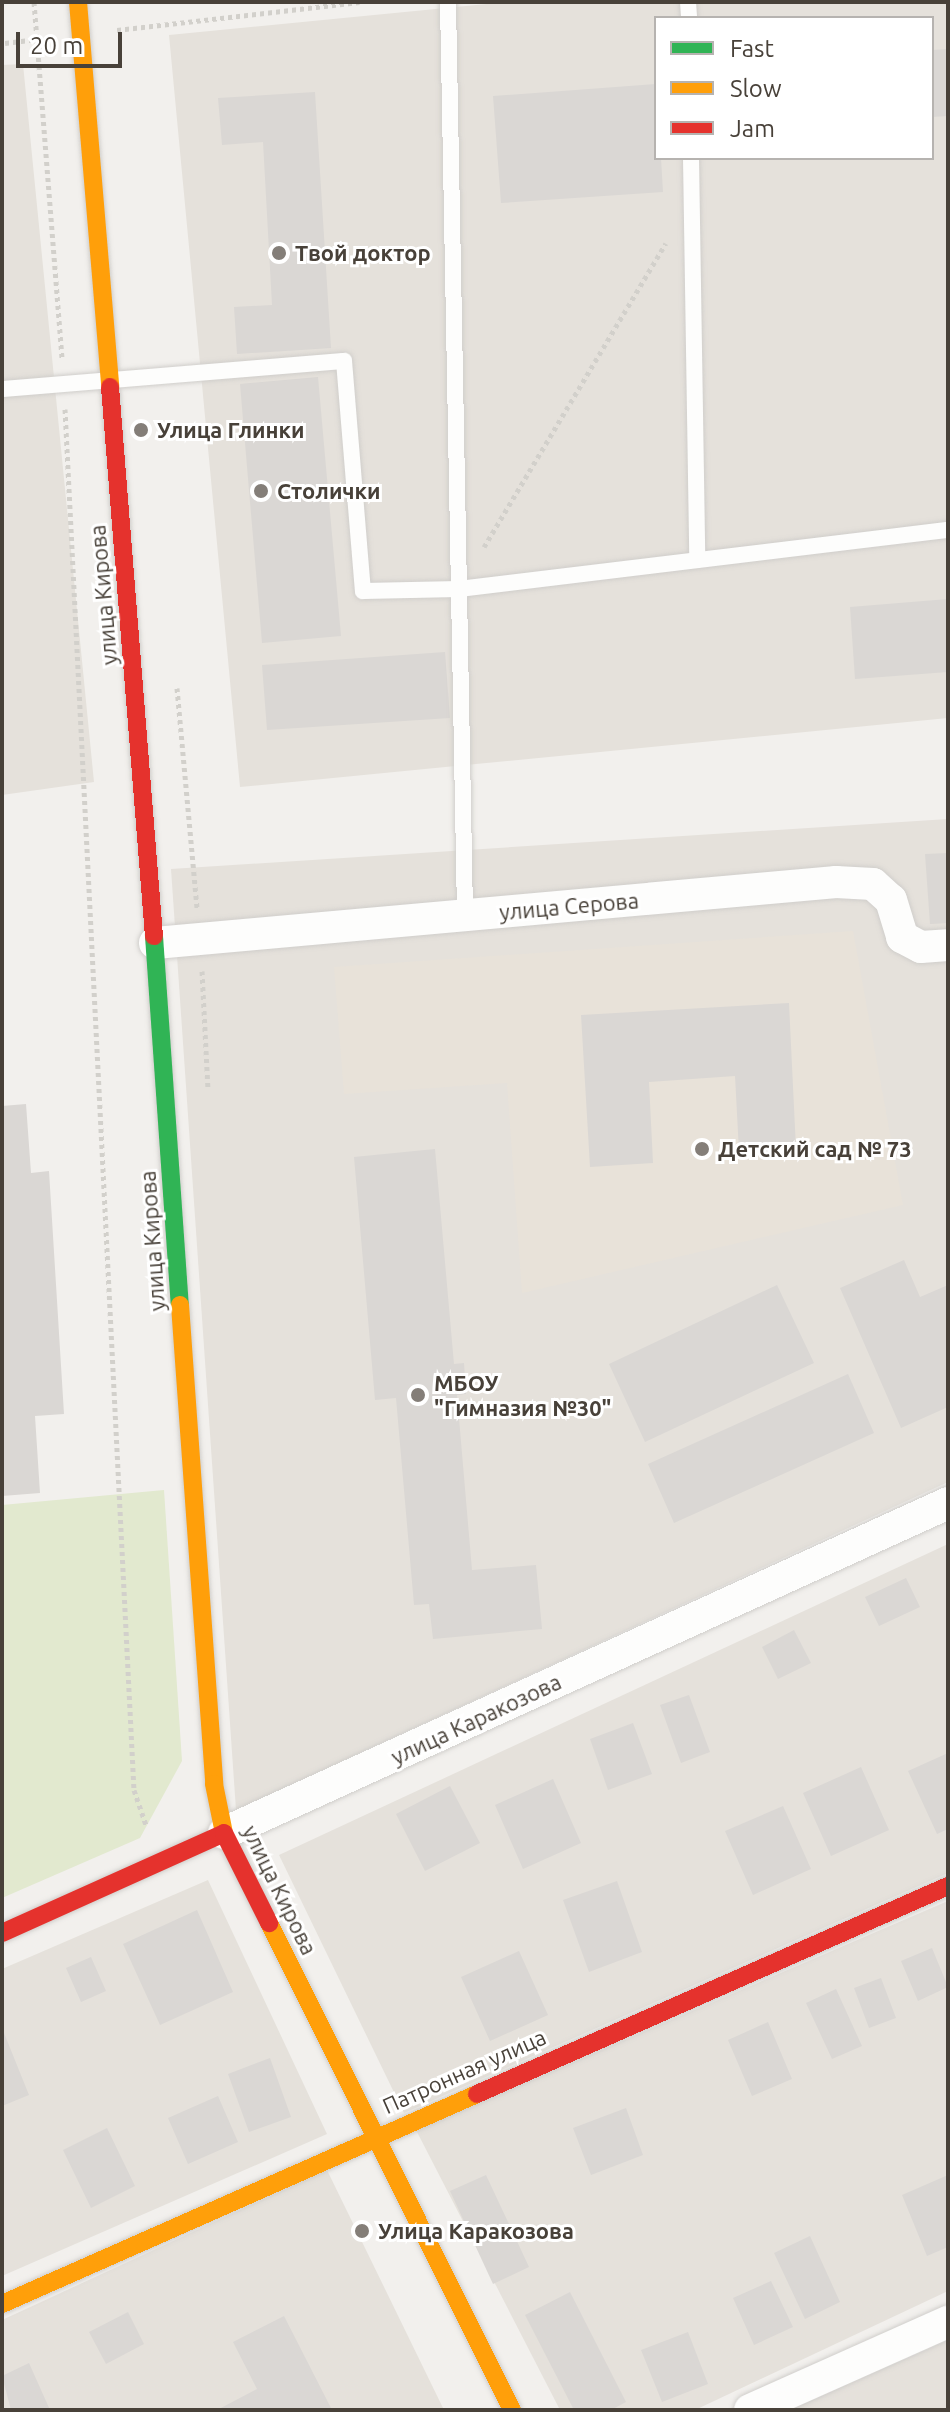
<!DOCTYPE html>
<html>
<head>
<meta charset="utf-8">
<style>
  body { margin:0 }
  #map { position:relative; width:950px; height:2412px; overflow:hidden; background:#f2f0ed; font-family:Ubuntu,sans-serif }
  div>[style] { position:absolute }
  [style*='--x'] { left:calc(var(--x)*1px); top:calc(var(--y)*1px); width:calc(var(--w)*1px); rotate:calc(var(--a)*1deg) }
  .residential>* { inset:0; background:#e5e1db }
  .education>* { inset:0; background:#e8e2d9 }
  .green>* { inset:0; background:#e2e9cf }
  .building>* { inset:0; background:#dad7d4 }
  .path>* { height:5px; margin-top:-2.5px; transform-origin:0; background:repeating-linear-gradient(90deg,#d2d0cb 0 4px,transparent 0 8px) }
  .roads { filter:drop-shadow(0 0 2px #d0cecb) drop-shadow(0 0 2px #d0cecb) }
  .lane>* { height:16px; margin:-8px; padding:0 8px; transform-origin:8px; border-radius:8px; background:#fdfdfc }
  .street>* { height:32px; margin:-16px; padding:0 16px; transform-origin:16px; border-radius:16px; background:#fdfdfc }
  .fast>* { height:18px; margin:-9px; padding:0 9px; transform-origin:9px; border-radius:9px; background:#30b455 }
  .slow>* { height:18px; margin:-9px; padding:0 9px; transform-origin:9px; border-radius:9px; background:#ff9f0a }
  .jam>* { height:18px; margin:-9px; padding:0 9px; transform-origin:9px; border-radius:9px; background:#e5322d }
  .dots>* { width:22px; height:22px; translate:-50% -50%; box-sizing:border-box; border:4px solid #fff; border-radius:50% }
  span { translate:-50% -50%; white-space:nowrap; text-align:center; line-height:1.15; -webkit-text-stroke:6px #fff; paint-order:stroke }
  .poi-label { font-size:22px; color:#484139; font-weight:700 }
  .left { translate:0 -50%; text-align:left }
  .street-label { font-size:22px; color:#484139 }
  .frame { position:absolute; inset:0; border:4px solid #484139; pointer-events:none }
  .legend { position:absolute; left:654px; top:16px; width:280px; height:144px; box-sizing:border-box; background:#fff; border:2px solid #b6b3b0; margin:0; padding:10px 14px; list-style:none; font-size:24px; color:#484139 }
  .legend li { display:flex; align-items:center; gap:16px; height:40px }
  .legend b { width:40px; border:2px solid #b6b3b0 }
  .scale { position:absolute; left:16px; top:32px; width:106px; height:36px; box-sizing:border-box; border:4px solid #484139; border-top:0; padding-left:10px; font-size:24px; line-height:28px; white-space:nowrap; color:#484139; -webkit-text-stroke:6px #fff; paint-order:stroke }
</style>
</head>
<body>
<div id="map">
  <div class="residential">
    <div style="clip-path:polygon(evenodd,507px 2px,948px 2px,948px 718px,240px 787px,169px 35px,507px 2px,656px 18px,932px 18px,932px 158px,656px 158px,656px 18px)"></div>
    <div style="clip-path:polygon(23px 64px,94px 782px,2px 795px,2px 65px)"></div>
    <div style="clip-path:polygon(948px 819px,948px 1482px,236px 1810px,171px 869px)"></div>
    <div style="clip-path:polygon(948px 1544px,948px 1873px,404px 2113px,279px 1855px)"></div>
    <div style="clip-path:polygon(208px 1880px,327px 2134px,2px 2276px,2px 1969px)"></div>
    <div style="clip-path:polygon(948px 1901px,948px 2291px,695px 2410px,560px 2410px,416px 2130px)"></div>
    <div style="clip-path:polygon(327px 2170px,444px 2410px,2px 2410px,2px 2320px)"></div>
    <div style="clip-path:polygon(948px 2340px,948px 2410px,790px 2410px)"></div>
  </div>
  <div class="education">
    <div style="clip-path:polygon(853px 931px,903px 1205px,522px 1293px,507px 1083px,344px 1094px,334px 967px)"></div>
  </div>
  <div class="green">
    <div style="clip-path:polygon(164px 1490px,182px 1761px,140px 1838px,2px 1898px,2px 1505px)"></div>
  </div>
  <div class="building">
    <div style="clip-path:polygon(948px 49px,948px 116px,932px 117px,932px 50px)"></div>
    <div style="clip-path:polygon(656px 84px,656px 158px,661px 158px,663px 192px,501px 203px,493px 96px)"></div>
    <div style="clip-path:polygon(315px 92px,331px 348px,237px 354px,234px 307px,272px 305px,263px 142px,222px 145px,218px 98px)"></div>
    <div style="clip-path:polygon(318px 377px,341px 636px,262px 643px,240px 384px)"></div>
    <div style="clip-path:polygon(948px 599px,948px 672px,855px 679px,850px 607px)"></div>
    <div style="clip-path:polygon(445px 652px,450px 718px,267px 730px,262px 665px)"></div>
    <div style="clip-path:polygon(948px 853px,948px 923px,930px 924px,925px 854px)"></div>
    <div style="clip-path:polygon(789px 1003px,796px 1149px,739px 1152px,735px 1076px,649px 1082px,653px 1163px,590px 1167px,581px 1015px)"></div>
    <div style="clip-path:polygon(26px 1104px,31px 1173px,49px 1171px,64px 1414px,35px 1416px,40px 1493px,2px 1496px,2px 1106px)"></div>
    <div style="clip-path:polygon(435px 1149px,454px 1364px,464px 1363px,466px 1394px,457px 1395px,472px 1570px,536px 1565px,542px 1629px,433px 1639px,429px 1604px,414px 1605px,396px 1398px,375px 1400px,354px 1157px)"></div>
    <div style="clip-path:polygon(904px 1260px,920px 1297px,948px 1285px,948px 1407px,901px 1428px,840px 1288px)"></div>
    <div style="clip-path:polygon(777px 1285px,814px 1363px,645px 1442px,609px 1364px)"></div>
    <div style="clip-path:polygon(848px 1374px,874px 1433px,674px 1523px,648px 1464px)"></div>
    <div style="clip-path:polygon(906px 1578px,920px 1607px,879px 1626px,865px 1597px)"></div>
    <div style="clip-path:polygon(794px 1630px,811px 1663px,778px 1679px,762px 1647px)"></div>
    <div style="clip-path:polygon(689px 1695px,710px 1752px,681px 1763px,660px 1705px)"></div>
    <div style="clip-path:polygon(633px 1723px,652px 1774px,608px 1790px,590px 1739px)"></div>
    <div style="clip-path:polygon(948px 1753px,948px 1829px,937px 1834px,908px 1771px)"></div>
    <div style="clip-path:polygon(861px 1767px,889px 1830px,831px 1856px,803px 1793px)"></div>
    <div style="clip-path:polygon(553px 1779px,581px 1843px,523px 1869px,495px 1805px)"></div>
    <div style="clip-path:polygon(450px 1786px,480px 1843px,425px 1871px,396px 1814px)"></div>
    <div style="clip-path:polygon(783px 1806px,811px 1869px,753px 1895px,725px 1831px)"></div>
    <div style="clip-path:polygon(617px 1881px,642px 1952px,589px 1972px,563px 1900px)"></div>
    <div style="clip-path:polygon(197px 1910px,233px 1992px,160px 2025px,123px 1944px)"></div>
    <div style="clip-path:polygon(932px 1948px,948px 1987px,918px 2001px,901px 1961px)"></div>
    <div style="clip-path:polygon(519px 1951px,548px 2015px,490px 2041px,461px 1977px)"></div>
    <div style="clip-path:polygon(91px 1957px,106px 1991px,81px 2002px,66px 1968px)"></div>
    <div style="clip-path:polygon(881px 1978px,896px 2018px,869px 2028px,854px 1988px)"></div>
    <div style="clip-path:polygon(836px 1989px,862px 2046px,832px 2059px,806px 2003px)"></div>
    <div style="clip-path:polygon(768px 2022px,792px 2079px,752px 2096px,728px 2040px)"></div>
    <div style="clip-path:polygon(2px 2028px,29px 2095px,2px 2106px)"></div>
    <div style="clip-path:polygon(270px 2058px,291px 2117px,249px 2132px,228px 2074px)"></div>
    <div style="clip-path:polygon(218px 2096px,238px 2142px,188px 2164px,168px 2118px)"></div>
    <div style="clip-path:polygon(626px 2108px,643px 2155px,591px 2175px,573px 2128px)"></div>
    <div style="clip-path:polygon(107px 2128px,135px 2186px,91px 2208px,63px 2150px)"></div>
    <div style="clip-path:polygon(486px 2175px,529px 2267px,493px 2284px,450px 2191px)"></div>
    <div style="clip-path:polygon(948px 2175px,948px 2247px,927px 2256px,902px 2195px)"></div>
    <div style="clip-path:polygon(810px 2236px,840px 2302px,805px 2319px,774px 2253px)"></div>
    <div style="clip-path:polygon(771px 2281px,793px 2327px,754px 2345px,733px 2298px)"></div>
    <div style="clip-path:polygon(570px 2292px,626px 2402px,611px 2410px,574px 2410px,525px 2315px)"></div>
    <div style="clip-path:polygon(128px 2312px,144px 2344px,106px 2364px,89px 2332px)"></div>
    <div style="clip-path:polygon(284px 2316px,332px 2410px,217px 2410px,257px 2389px,233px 2342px)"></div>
    <div style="clip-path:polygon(688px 2332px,708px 2384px,662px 2402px,641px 2350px)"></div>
    <div style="clip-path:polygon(29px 2363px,50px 2410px,11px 2410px,2px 2376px)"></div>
  </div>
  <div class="path">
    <div style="--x:34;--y:2;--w:358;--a:85.5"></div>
    <div style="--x:117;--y:30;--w:244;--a:-6.6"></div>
    <div style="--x:5;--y:43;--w:35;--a:-7"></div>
    <div style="--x:65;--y:409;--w:1383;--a:87.14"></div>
    <div style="--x:134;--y:1790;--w:39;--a:71"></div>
    <div style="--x:484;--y:547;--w:354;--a:-59.1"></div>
    <div style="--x:177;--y:688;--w:222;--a:84.8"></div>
    <div style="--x:202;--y:971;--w:118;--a:87.1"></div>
  </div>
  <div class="roads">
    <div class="lane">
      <div style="--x:448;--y:2;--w:913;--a:88.93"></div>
      <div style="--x:688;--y:2;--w:16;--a:86"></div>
      <div style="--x:691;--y:158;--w:402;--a:89.1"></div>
      <div style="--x:2;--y:389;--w:343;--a:-4.7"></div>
      <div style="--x:344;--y:361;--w:231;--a:85.3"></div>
      <div style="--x:363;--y:591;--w:96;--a:-1.2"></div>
      <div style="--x:459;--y:589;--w:493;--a:-6.9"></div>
    </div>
    <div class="street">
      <div style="--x:155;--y:943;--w:684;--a:-5.12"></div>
      <div style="--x:836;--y:882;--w:37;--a:3"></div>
      <div style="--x:873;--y:884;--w:24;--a:42"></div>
      <div style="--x:891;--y:900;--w:39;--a:73"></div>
      <div style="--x:902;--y:937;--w:21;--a:28"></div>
      <div style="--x:921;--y:947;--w:27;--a:-4"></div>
      <div style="--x:224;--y:1833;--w:796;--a:-24.5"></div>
      <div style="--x:750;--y:2410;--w:217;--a:-24"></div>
    </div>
    <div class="fast">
      <div style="--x:154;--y:936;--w:370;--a:86"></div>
    </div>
    <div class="slow">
      <div style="--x:78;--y:2;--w:386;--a:85.2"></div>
      <div style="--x:180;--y:1305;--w:480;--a:85.9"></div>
      <div style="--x:214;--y:1784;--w:50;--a:78.5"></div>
      <div style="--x:269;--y:1923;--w:544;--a:63.48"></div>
      <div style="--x:2;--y:2304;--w:519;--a:-23.85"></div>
    </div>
    <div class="jam">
      <div style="--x:110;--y:387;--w:551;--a:85.42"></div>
      <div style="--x:2;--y:1933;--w:243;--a:-24.2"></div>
      <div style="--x:224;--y:1833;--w:101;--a:63.4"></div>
      <div style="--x:477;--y:2094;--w:515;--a:-23.83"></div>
    </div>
  </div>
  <div class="dots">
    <div style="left:279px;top:253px;background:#847e78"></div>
    <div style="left:141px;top:430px;background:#847e78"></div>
    <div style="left:261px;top:491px;background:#847e78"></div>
    <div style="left:702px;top:1149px;background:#847e78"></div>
    <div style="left:418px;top:1395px;background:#847e78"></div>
    <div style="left:362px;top:2231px;background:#847e78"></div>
  </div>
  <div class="poi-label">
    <span class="left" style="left:295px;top:253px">Твой доктор</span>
    <span class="left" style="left:157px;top:430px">Улица Глинки</span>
    <span class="left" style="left:277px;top:491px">Столички</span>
    <span class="left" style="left:718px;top:1149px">Детский сад № 73</span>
    <span class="left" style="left:434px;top:1395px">МБОУ<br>"Гимназия №30"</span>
    <span class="left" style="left:378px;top:2231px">Улица Каракозова</span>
  </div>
  <div class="street-label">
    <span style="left:103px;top:595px;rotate:-95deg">улица Кирова</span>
    <span style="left:569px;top:906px;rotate:-5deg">улица Серова</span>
    <span style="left:152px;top:1241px;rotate:-94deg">улица Кирова</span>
    <span style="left:476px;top:1719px;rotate:-25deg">улица Каракозова</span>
    <span style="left:280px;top:1890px;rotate:64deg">улица Кирова</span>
    <span style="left:464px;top:2071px;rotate:-24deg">Патронная улица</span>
  </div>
  <div class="frame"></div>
  <ul class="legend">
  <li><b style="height:10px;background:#30b455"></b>Fast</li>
  <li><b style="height:10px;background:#ff9f0a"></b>Slow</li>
  <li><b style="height:10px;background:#e5322d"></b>Jam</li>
  </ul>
  <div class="scale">20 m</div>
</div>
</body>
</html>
